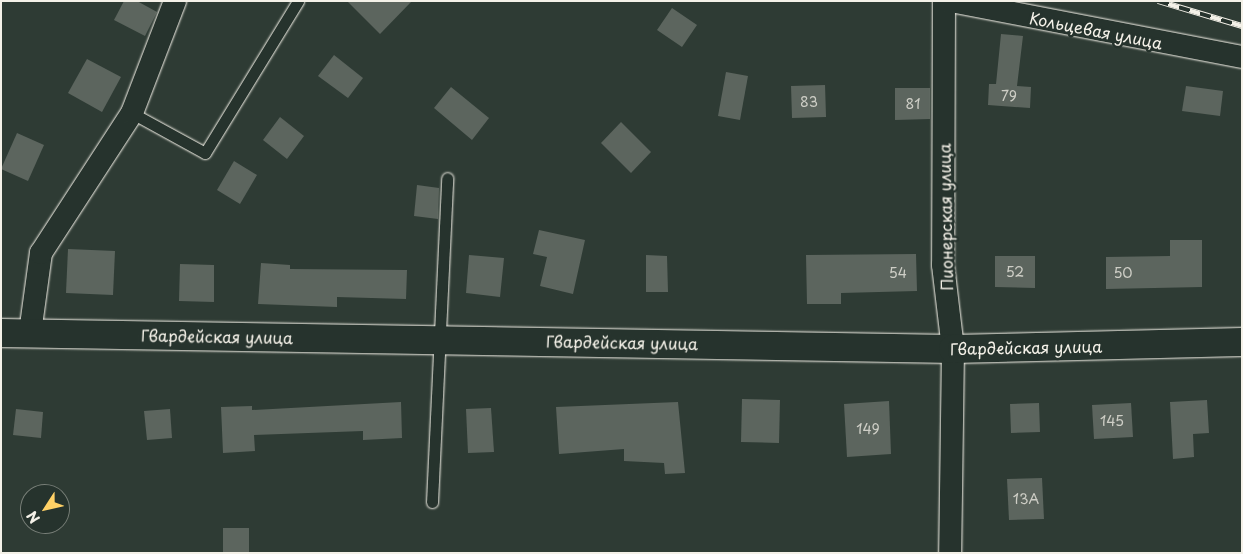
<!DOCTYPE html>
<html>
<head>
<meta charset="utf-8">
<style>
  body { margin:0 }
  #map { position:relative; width:1243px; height:554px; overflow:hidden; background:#2e3b34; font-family:"Playpen Sans",sans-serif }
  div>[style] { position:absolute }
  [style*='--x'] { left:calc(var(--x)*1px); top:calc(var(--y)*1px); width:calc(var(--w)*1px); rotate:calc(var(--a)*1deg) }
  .building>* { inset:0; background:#5c655e }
  .roads { filter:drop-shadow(0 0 1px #f4f1e8) drop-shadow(0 0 1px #f4f1e8) }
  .lane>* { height:11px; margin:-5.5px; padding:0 5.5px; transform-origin:5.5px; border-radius:5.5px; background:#26332d }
  .street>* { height:22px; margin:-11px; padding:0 11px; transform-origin:11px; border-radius:11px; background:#26332d }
  .secondary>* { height:28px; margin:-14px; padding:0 14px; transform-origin:14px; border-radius:14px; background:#26332d }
  .rail>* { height:5.5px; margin-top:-2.75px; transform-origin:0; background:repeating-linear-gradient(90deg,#26332d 0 11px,#f4f1e8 0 22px); box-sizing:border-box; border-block:1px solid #f4f1e8 }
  span { translate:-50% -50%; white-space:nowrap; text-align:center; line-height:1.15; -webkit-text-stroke:5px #26332d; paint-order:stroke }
  .number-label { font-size:14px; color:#cecec6 }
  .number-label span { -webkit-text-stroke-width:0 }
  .street-label { font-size:16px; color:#f4f1e8 }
  .frame { position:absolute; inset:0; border:2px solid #f4f1e8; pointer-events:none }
  .north { position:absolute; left:20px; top:484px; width:50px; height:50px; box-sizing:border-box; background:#26332d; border:1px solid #787f78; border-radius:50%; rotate:235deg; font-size:14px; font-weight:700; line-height:20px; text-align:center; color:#f4f1e8 }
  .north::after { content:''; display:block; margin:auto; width:18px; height:22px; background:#ffd166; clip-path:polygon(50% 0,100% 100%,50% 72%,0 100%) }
</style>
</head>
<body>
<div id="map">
  <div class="building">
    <div style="clip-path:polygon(124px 1px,137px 1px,157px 12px,145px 36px,114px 20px)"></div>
    <div style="clip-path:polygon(347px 1px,412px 1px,380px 34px)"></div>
    <div style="clip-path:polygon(672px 8px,697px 25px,682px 47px,657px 30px)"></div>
    <div style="clip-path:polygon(1001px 34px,1023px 36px,1017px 86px,1031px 87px,1030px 108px,988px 105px,989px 84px,996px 84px)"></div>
    <div style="clip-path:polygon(334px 55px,363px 78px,348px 98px,318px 76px)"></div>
    <div style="clip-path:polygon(87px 59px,121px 77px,102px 112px,68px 93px)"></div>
    <div style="clip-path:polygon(726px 72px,748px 76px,740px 120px,718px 116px)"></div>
    <div style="clip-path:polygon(825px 85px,826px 117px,792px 118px,791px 86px)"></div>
    <div style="clip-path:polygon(1186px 86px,1223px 91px,1220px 116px,1182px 111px)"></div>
    <div style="clip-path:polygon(451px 87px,489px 118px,472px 140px,434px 108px)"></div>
    <div style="clip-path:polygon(895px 88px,930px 88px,930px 119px,895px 120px)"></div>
    <div style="clip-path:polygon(280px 117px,304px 136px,287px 159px,263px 140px)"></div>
    <div style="clip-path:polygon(621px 122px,651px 152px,631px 173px,601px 143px)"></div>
    <div style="clip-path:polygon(17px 133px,44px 145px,28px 181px,1px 169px)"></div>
    <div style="clip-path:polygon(234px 161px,257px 175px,240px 204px,217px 190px)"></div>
    <div style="clip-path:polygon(417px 185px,439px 188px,438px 219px,414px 216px)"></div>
    <div style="clip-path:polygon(539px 230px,585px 240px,573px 294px,540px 286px,547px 257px,533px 254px)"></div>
    <div style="clip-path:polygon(1170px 240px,1202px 240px,1202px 287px,1106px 289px,1106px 257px,1170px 256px)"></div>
    <div style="clip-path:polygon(68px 249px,115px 251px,113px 295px,66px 293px)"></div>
    <div style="clip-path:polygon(916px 254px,917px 291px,841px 293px,841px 304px,807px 304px,806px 255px)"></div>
    <div style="clip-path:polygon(469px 255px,504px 258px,500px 297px,466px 293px)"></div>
    <div style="clip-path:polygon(646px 255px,667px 256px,668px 292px,646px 292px)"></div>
    <div style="clip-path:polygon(995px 256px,1035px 256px,1035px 288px,995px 287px)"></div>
    <div style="clip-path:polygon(261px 263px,290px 265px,290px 269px,407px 270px,406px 299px,337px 297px,337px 307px,258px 304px)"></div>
    <div style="clip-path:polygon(180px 264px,214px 265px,214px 302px,179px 301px)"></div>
    <div style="clip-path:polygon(742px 399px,780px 400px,779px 443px,741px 442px)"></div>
    <div style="clip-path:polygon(1207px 400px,1209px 433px,1193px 434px,1194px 457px,1173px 459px,1170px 402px)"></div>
    <div style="clip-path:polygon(889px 401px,891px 454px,847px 457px,844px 404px)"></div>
    <div style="clip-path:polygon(401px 402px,402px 438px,363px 440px,363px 431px,254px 435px,255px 451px,223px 453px,221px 407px,252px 406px,252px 410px)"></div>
    <div style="clip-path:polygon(678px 402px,685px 473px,665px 474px,664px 463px,624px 461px,624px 449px,559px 454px,556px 407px)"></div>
    <div style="clip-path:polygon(1039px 403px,1040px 432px,1011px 433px,1010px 404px)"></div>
    <div style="clip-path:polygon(1131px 403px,1133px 437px,1094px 439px,1092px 405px)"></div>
    <div style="clip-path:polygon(491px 408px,494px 452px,468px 453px,466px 409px)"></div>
    <div style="clip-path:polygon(16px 409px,43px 412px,41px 438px,13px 435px)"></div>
    <div style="clip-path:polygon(170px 409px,172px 438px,147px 440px,144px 411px)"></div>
    <div style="clip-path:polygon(1042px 478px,1044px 519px,1009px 520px,1007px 479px)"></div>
    <div style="clip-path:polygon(223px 528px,249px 528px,249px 553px,223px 553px)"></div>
  </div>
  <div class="roads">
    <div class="lane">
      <div style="--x:132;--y:113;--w:83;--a:28.7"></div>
      <div style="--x:205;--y:153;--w:178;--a:-58.5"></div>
      <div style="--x:432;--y:502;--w:324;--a:-87.3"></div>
    </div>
    <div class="street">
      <div style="--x:944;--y:1;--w:264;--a:90.2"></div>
      <div style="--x:943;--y:265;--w:85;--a:83.2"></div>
      <div style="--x:953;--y:349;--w:204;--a:90.8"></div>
      <div style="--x:951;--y:1;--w:296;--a:10.9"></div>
      <div style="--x:30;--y:333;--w:81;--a:-82.2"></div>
      <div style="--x:41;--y:253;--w:167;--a:-57"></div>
      <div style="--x:132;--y:113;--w:120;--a:-69"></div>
    </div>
    <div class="secondary">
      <div style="--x:1;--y:333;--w:952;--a:0.96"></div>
      <div style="--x:953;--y:349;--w:289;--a:-1.4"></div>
    </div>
  </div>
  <div class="rail">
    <div style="--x:1158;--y:1;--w:88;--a:16.6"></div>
  </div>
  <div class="number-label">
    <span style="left:1009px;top:96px">79</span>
    <span style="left:809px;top:102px">83</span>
    <span style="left:913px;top:104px">81</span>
    <span style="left:1015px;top:272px">52</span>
    <span style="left:898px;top:273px">54</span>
    <span style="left:1123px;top:273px">50</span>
    <span style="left:1112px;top:421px">145</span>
    <span style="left:868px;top:429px">149</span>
    <span style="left:1026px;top:499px">13А</span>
  </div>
  <div class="street-label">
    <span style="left:1096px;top:30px;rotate:11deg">Кольцевая улица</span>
    <span style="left:945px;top:217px;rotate:-91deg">Пионерская улица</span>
    <span style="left:217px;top:336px;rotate:1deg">Гвардейская улица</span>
    <span style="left:622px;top:342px;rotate:1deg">Гвардейская улица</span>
    <span style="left:1026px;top:347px;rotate:-1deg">Гвардейская улица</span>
  </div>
  <div class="frame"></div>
  <div class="north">N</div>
</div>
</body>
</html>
